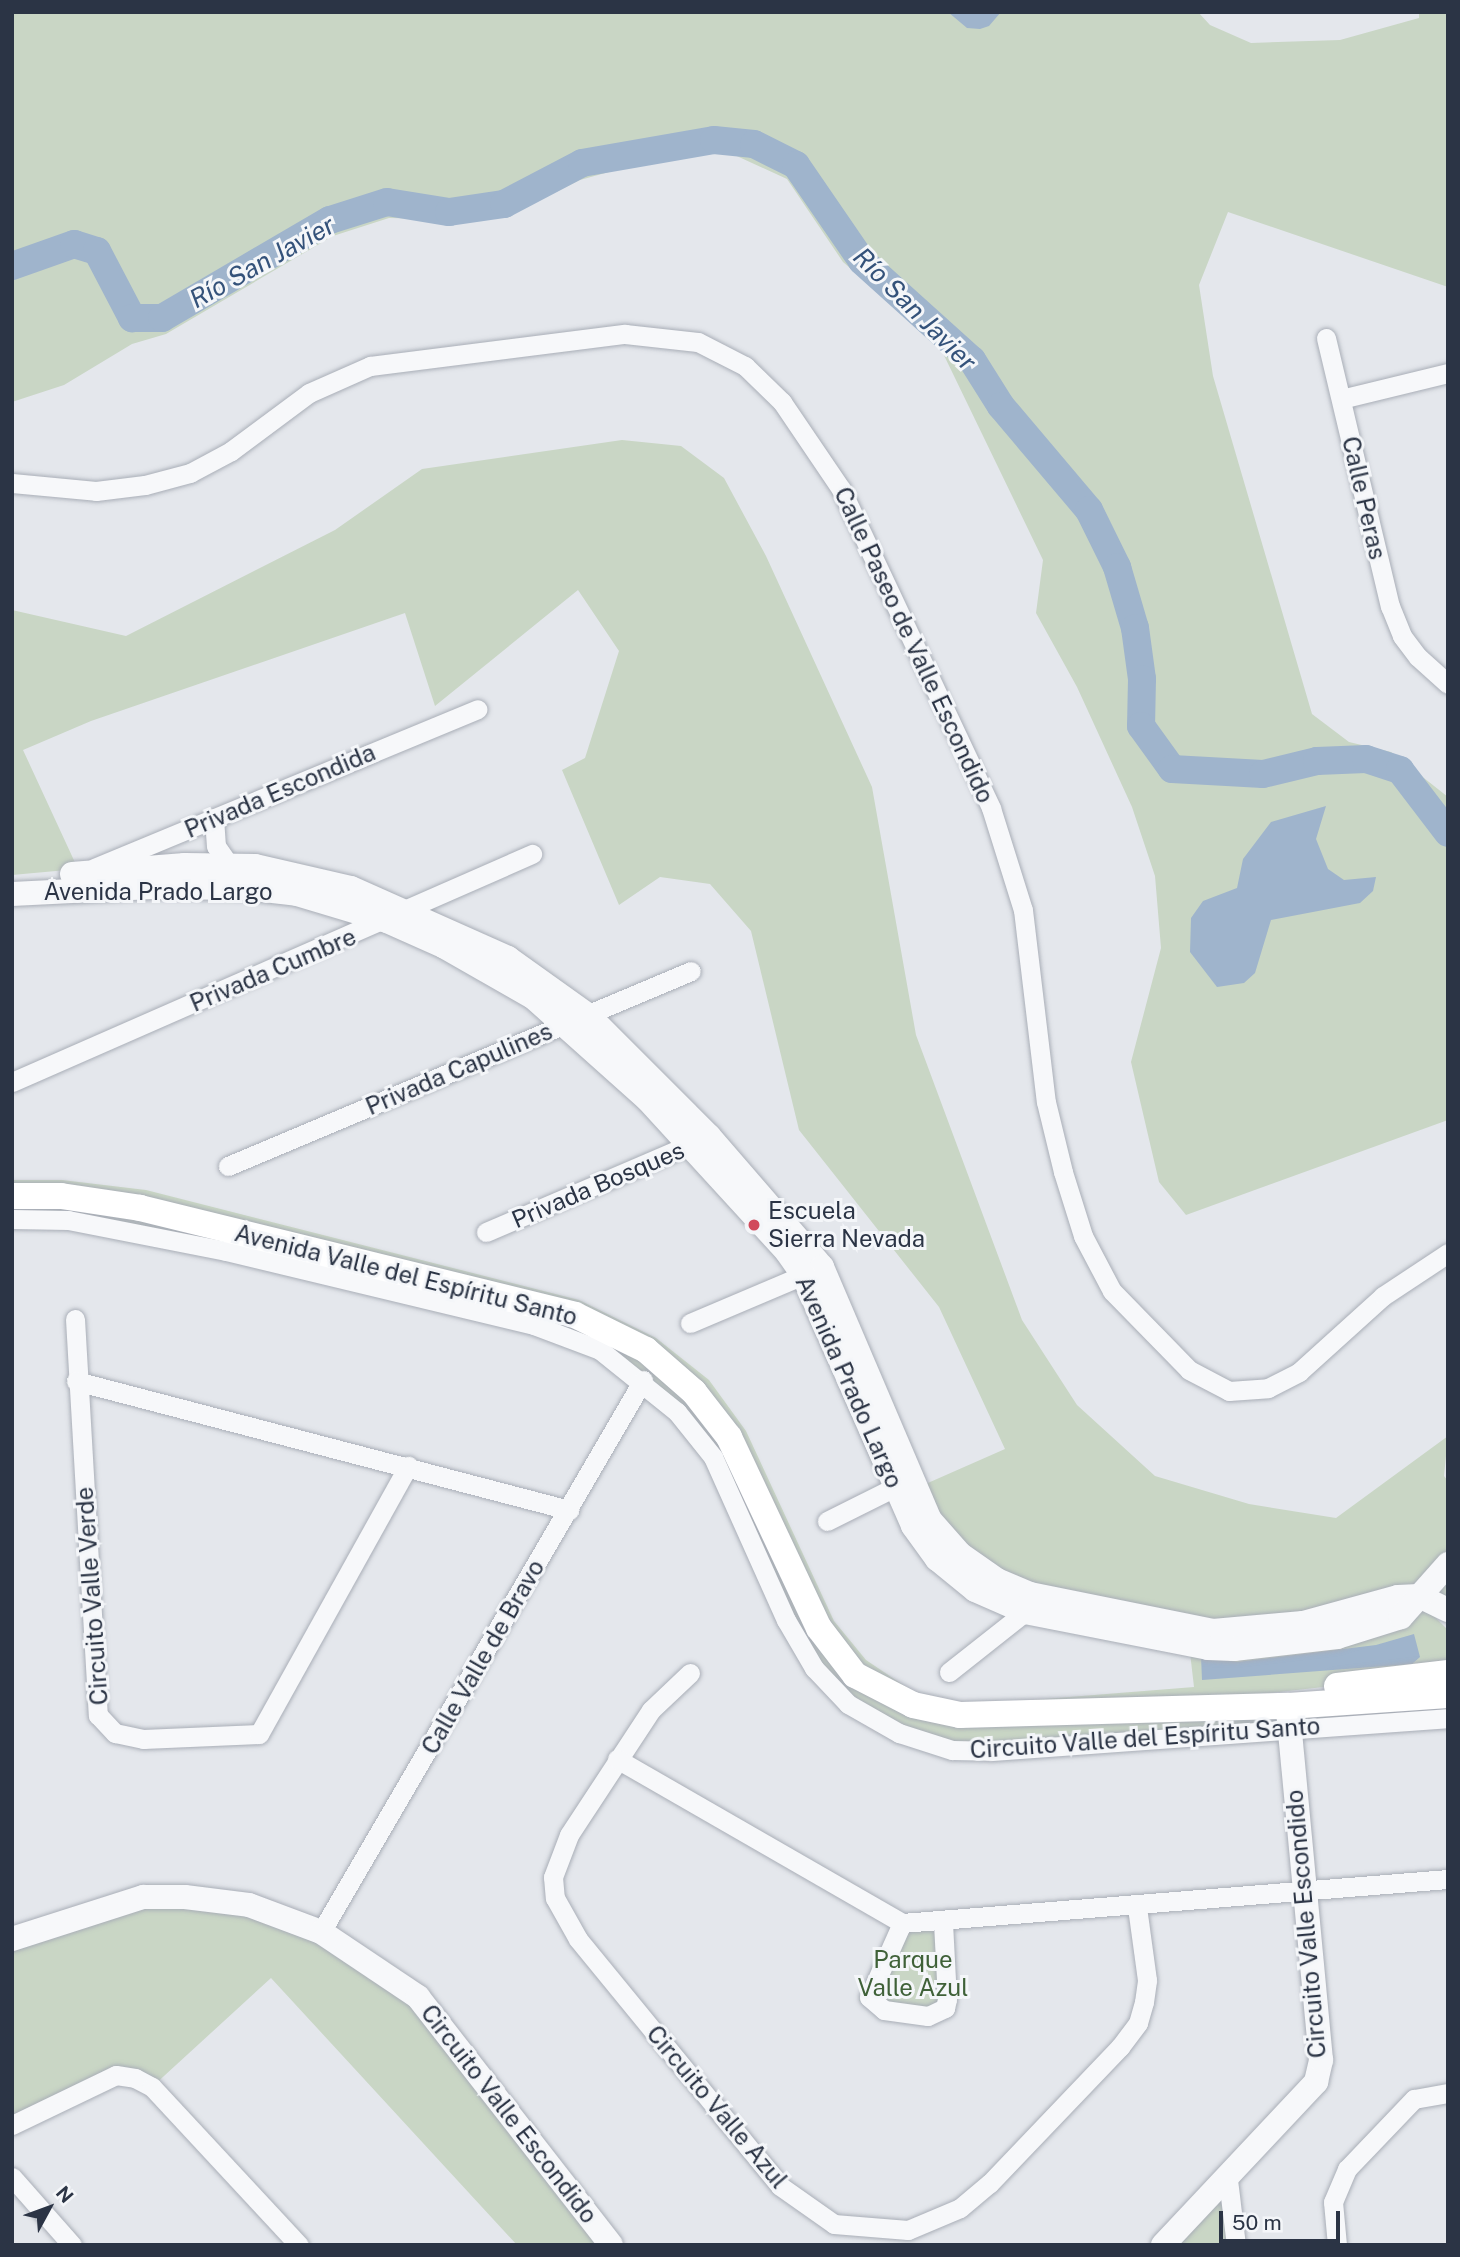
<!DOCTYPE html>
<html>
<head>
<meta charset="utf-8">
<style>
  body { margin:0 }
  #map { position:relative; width:1460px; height:2257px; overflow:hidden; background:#e4e7ec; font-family:"Public Sans",sans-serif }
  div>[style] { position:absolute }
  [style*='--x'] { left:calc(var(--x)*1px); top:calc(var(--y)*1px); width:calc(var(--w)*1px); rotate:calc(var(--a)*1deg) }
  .green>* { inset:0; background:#c9d6c5 }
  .water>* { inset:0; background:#9fb4cc }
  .river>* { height:28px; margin:-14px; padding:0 14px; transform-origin:14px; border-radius:14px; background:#9fb4cc }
  .roads { filter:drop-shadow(0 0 2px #a9aeb7) drop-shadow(0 0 2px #a9aeb7) }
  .minor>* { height:19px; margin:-9.5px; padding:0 9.5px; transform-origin:9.5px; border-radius:9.5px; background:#f7f8fa }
  .tertiary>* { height:24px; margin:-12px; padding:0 12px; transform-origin:12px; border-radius:12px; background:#f7f8fa }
  .secondary>* { height:26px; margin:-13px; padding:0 13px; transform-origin:13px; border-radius:13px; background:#fff }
  .dots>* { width:19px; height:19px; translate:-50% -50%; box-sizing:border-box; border:4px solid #f4f6f9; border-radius:50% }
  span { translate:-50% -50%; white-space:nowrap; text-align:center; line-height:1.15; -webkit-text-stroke:6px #f4f6f9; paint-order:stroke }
  .street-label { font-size:24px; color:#2b3445 }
  .poi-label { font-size:24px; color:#2b3445 }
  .left { translate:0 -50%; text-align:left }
  .park-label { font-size:24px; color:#3f6138 }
  .water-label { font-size:26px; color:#34527a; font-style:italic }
  .frame { position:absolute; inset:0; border:14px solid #2b3445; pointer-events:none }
  .north { position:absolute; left:14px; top:2173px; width:70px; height:70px; -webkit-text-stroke:5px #f4f6f9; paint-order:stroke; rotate:49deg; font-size:19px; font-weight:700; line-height:28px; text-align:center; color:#2b3445 }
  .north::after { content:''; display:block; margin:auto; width:24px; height:32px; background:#2b3445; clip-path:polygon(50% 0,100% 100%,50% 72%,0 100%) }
  .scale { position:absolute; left:1219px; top:2211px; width:121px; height:32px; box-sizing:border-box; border:4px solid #2b3445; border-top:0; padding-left:9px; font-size:21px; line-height:24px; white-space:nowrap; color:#2b3445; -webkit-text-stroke:5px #f4f6f9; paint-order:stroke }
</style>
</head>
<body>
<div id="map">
  <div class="green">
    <div style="clip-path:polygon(12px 12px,1198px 12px,1210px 25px,1251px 43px,1340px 40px,1419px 18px,1419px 12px,1448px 12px,1448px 287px,1228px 212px,1199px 285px,1213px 376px,1312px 714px,1349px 742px,1391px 752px,1448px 797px,1448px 1120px,1186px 1215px,1159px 1182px,1131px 1062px,1161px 948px,1155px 876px,1132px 807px,1077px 687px,1036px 613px,1043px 560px,939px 345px,843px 262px,787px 179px,728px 152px,645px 162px,580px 180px,525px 207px,486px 220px,389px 218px,333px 236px,166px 334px,132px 344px,64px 385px,12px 402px)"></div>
    <div style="clip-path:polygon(622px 440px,681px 446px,724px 478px,766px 556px,872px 787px,916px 1035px,1022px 1320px,1077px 1405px,1155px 1476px,1249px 1504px,1336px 1518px,1448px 1436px,1444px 1476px,1448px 1481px,1448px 1610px,1434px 1616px,1448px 1630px,1448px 1673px,1244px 1696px,1448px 1695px,1448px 1718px,991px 1751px,899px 1733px,814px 1668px,713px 1457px,600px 1350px,226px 1251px,12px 1219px,12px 1180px,62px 1180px,146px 1190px,579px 1300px,656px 1338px,709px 1380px,746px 1431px,834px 1621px,866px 1660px,918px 1695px,958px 1706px,1194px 1687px,1189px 1644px,1239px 1630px,1030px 1594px,960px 1554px,921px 1486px,1005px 1449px,939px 1307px,799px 1130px,751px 931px,710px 884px,660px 877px,619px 905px,562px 770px,585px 758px,619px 651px,578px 590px,435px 706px,405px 613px,91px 721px,23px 750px,78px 869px,12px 875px,12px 610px,126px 636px,335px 530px,422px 469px)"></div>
    <div style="clip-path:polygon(249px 1905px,418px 1997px,599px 2245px,517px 2245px,271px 1978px,152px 2087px,116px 2075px,12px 2125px,12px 1939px,102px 1907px)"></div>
    <div style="clip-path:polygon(903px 1925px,942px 1925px,951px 2013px,859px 2001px)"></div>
    <div style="clip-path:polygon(1228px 2180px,1236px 2245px,1163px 2245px)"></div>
  </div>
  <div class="water">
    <div style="clip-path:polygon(948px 12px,1001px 12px,989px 26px,980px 29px,967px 28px)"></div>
    <div style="clip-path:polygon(1326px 806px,1316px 839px,1328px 869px,1344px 880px,1376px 877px,1373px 891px,1360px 903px,1271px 920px,1255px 973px,1244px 983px,1217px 987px,1190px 952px,1191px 918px,1203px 901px,1237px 888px,1243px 859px,1271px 822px)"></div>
    <div style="clip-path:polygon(1414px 1634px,1420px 1657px,1412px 1664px,1202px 1680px,1201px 1656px,1237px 1662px,1376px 1645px)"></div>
  </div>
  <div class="river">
    <div style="--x:12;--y:266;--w:66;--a:-19.5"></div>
    <div style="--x:74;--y:244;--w:24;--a:17"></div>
    <div style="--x:97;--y:251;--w:76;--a:62.4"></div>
    <div style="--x:132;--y:318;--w:30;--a:0"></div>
    <div style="--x:162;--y:318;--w:194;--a:-30.3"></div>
    <div style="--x:330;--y:220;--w:60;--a:-17.5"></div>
    <div style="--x:387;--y:202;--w:63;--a:9.2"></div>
    <div style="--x:449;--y:212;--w:56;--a:-8.3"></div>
    <div style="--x:504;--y:204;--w:88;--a:-27.7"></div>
    <div style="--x:582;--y:163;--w:134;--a:-9.9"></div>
    <div style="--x:714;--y:140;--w:40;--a:5.7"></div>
    <div style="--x:754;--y:144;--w:47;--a:26.6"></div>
    <div style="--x:796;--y:165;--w:116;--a:55.5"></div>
    <div style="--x:862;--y:261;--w:148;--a:42"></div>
    <div style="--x:972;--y:360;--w:54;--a:57.8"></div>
    <div style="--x:1001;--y:406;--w:136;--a:49.8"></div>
    <div style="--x:1089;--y:510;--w:64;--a:63.8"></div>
    <div style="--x:1117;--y:567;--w:64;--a:73.6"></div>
    <div style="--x:1135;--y:628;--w:51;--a:82.2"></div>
    <div style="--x:1142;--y:679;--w:47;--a:91.2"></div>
    <div style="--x:1141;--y:726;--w:53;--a:54.2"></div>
    <div style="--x:1172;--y:769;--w:91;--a:3.1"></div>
    <div style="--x:1263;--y:774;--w:56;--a:-13.5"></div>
    <div style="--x:1317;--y:761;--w:49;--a:-2.3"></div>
    <div style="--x:1366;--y:759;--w:36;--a:18"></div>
    <div style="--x:1400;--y:770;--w:79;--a:52.7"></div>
  </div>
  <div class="roads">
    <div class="minor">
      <div style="--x:1326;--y:338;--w:276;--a:76.6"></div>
      <div style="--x:1390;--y:606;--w:32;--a:68"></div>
      <div style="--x:1402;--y:636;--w:26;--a:53"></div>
      <div style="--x:1418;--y:657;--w:40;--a:42"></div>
      <div style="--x:1341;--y:399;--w:110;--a:-13.7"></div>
      <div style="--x:12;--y:483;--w:84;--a:5.4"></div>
      <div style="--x:96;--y:491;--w:49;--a:-7"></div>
      <div style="--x:145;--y:485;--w:47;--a:-14.9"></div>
      <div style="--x:190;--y:473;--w:47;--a:-28.2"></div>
      <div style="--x:231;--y:451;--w:97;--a:-36.6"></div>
      <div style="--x:309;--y:393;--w:67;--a:-23.9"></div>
      <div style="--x:370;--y:366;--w:257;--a:-7.2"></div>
      <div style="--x:625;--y:334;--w:73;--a:6.3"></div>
      <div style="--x:698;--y:342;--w:53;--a:27.1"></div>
      <div style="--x:745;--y:366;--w:52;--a:44.2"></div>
      <div style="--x:782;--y:402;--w:105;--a:55.9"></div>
      <div style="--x:841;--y:489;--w:353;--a:64.8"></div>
      <div style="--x:991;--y:808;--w:107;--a:72.6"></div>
      <div style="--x:1023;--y:910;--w:193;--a:83.2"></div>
      <div style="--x:1046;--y:1102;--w:72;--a:76.3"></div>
      <div style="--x:1063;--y:1172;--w:67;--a:72.6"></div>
      <div style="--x:1083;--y:1236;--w:62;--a:62.2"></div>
      <div style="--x:1112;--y:1291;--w:110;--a:45.7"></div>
      <div style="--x:1189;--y:1370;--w:45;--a:27.7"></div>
      <div style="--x:1229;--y:1391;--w:39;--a:-4"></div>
      <div style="--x:1268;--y:1388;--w:35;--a:-27"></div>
      <div style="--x:1299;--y:1372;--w:113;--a:-42.1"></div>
      <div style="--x:1383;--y:1296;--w:78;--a:-33.5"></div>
      <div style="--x:214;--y:818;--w:28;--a:86"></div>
      <div style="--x:216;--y:846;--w:24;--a:55"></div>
      <div style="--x:94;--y:868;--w:415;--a:-22.5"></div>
      <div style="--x:12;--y:1082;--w:568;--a:-23.68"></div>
      <div style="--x:228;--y:1166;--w:502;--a:-22.84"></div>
      <div style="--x:12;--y:1219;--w:56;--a:1"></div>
      <div style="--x:68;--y:1220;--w:161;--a:11.1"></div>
      <div style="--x:226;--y:1251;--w:317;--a:13.5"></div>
      <div style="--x:534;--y:1325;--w:71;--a:20.7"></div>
      <div style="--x:600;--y:1350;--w:99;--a:38.8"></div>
      <div style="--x:677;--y:1412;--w:58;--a:51.3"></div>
      <div style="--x:713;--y:1457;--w:179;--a:65.9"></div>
      <div style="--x:786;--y:1620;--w:56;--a:59.7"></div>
      <div style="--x:814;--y:1668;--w:50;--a:46.6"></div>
      <div style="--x:848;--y:1704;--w:59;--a:29.6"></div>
      <div style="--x:899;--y:1733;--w:56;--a:17.8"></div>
      <div style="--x:952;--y:1750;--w:39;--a:1"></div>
      <div style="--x:991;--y:1751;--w:458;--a:-4.1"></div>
      <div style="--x:486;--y:1232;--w:234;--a:-23.2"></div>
      <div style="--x:75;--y:1319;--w:397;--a:86.7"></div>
      <div style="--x:98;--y:1715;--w:25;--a:47"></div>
      <div style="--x:115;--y:1733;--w:29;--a:12"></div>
      <div style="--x:143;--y:1739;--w:116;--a:-2.5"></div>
      <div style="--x:259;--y:1734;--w:307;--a:-60.9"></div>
      <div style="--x:690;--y:1323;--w:136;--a:-23"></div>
      <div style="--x:76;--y:1381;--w:510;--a:14.66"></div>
      <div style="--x:827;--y:1521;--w:89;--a:-26.6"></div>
      <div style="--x:949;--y:1672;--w:97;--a:-38.3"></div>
      <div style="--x:690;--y:1673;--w:54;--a:136.5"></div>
      <div style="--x:651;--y:1710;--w:149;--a:123.3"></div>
      <div style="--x:569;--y:1835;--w:45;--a:110.9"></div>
      <div style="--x:553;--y:1877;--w:21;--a:85"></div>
      <div style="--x:555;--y:1898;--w:47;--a:60.7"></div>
      <div style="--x:578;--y:1939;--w:319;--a:50.7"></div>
      <div style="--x:780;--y:2186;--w:66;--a:35.1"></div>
      <div style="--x:834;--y:2224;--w:74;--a:4.6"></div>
      <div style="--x:908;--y:2230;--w:56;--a:-22.9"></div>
      <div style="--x:960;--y:2208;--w:38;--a:-40"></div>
      <div style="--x:989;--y:2184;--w:190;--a:-46.3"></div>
      <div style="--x:1120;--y:2047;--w:30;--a:-53"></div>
      <div style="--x:1138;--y:2023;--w:22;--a:-74"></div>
      <div style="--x:1144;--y:2002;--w:22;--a:-82"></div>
      <div style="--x:1147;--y:1980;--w:74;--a:-97.8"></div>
      <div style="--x:617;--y:1759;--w:329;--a:29.9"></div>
      <div style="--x:902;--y:1923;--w:548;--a:-4.61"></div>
      <div style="--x:902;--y:1923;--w:81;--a:114"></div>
      <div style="--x:869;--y:1997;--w:20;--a:41"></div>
      <div style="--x:884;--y:2010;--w:44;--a:7.8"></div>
      <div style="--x:928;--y:2016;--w:19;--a:-25"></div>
      <div style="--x:945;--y:2008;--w:9;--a:-77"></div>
      <div style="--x:947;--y:1999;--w:76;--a:-93"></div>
      <div style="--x:321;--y:1932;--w:639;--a:-59.74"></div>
      <div style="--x:12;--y:2125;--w:115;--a:-25.7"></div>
      <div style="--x:116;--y:2075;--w:19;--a:9"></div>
      <div style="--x:135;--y:2078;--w:19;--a:28"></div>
      <div style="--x:152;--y:2087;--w:216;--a:47.1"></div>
      <div style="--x:12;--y:2177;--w:91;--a:48.6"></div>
      <div style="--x:1228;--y:2180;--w:65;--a:83"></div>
      <div style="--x:1337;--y:2245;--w:43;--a:-95.3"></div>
      <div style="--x:1333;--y:2202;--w:36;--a:-67"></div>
      <div style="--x:1347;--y:2169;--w:97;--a:-46.3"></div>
      <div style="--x:1414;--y:2099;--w:35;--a:-10"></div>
    </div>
    <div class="tertiary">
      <div style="--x:72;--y:874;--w:113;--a:-4.6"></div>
      <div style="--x:185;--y:865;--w:70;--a:0.8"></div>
      <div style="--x:255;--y:866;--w:98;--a:12.9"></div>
      <div style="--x:351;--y:888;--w:172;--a:24"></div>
      <div style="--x:508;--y:958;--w:98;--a:35.5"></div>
      <div style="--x:588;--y:1015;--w:171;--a:45"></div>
      <div style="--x:709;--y:1136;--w:173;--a:49.2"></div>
      <div style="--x:822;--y:1267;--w:275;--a:66.9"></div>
      <div style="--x:930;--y:1520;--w:45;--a:48.6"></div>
      <div style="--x:960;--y:1554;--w:45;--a:35.1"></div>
      <div style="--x:997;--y:1580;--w:36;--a:23"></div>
      <div style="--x:1030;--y:1594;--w:187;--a:11.4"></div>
      <div style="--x:1213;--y:1631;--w:90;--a:-5.1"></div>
      <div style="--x:1303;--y:1623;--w:98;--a:-15.3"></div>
      <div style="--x:1398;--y:1597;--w:21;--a:-3"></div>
      <div style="--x:1419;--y:1596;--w:32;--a:26"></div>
      <div style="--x:12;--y:894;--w:140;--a:-2.9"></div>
      <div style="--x:152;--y:887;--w:95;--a:0.6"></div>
      <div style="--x:247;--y:888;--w:50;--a:6.8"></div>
      <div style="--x:297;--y:894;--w:94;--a:16.7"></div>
      <div style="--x:387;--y:921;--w:64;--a:24.1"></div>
      <div style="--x:445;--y:947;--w:103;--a:29.8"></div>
      <div style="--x:534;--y:998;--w:152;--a:41.8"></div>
      <div style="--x:647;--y:1099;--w:207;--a:47.5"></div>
      <div style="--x:787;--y:1252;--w:28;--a:55"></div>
      <div style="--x:803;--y:1275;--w:274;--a:66.3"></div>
      <div style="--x:913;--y:1526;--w:41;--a:54"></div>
      <div style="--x:937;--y:1559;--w:49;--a:39.2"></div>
      <div style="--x:975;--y:1590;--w:55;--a:23.7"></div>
      <div style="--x:1025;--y:1612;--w:187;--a:11.1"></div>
      <div style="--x:1208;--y:1648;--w:26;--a:2"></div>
      <div style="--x:1234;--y:1649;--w:104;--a:-6.6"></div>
      <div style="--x:1337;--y:1637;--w:67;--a:-17.4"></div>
      <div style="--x:1401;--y:1617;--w:71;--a:-48.4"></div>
      <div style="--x:12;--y:1939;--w:138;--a:-17.8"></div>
      <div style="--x:143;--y:1897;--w:42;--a:0"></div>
      <div style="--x:185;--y:1897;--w:64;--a:7.1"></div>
      <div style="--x:249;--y:1905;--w:77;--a:20.6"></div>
      <div style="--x:321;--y:1932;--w:117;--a:33.8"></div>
      <div style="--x:418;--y:1997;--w:314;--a:52.1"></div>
      <div style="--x:1163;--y:2245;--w:224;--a:-46.8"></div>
      <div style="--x:1316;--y:2082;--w:23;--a:-77"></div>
      <div style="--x:1321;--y:2060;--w:351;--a:-95.4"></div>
    </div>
    <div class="secondary">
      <div style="--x:12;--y:1196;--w:49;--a:0"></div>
      <div style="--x:61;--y:1196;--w:80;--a:8.6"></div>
      <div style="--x:140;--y:1208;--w:448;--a:13.8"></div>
      <div style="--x:575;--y:1315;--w:79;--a:26.2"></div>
      <div style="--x:646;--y:1350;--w:64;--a:41.2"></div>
      <div style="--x:694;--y:1392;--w:57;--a:52.1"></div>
      <div style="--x:729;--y:1437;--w:211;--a:64.8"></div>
      <div style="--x:819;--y:1628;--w:59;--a:52.5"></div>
      <div style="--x:855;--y:1675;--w:65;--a:27.3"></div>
      <div style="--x:913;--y:1705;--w:48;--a:12"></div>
      <div style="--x:960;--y:1715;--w:328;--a:-1.6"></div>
      <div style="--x:1288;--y:1706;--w:160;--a:-3.9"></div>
      <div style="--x:1337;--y:1686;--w:112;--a:-6.7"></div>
    </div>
  </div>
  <div class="dots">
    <div style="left:754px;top:1225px;background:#d1495b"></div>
  </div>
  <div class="street-label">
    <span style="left:1364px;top:498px;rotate:77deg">Calle Peras</span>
    <span style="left:914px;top:645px;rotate:65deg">Calle Paseo de Valle Escondido</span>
    <span style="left:280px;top:791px;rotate:-23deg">Privada Escondida</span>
    <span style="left:158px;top:892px">Avenida Prado Largo</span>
    <span style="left:273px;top:970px;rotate:-23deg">Privada Cumbre</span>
    <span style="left:459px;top:1069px;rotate:-23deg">Privada Capulines</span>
    <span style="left:598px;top:1185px;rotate:-23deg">Privada Bosques</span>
    <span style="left:406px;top:1275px;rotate:14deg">Avenida Valle del Espíritu Santo</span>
    <span style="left:849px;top:1382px;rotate:66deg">Avenida Prado Largo</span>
    <span style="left:92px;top:1596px;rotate:-94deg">Circuito Valle Verde</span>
    <span style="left:483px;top:1657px;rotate:-60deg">Calle Valle de Bravo</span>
    <span style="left:1145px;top:1738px;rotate:-4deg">Circuito Valle del Espíritu Santo</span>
    <span style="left:1306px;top:1924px;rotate:-95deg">Circuito Valle Escondido</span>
    <span style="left:717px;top:2107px;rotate:50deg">Circuito Valle Azul</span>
    <span style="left:509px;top:2114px;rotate:52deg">Circuito Valle Escondido</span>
  </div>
  <div class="poi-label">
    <span class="left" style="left:768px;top:1225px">Escuela<br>Sierra Nevada</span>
  </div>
  <div class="park-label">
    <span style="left:913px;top:1974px">Parque<br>Valle Azul</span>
  </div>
  <div class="water-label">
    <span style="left:262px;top:262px;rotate:-29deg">Río San Javier</span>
    <span style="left:915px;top:309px;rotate:45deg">Río San Javier</span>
  </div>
  <div class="frame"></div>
  <div class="north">N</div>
  <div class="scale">50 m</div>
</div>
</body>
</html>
